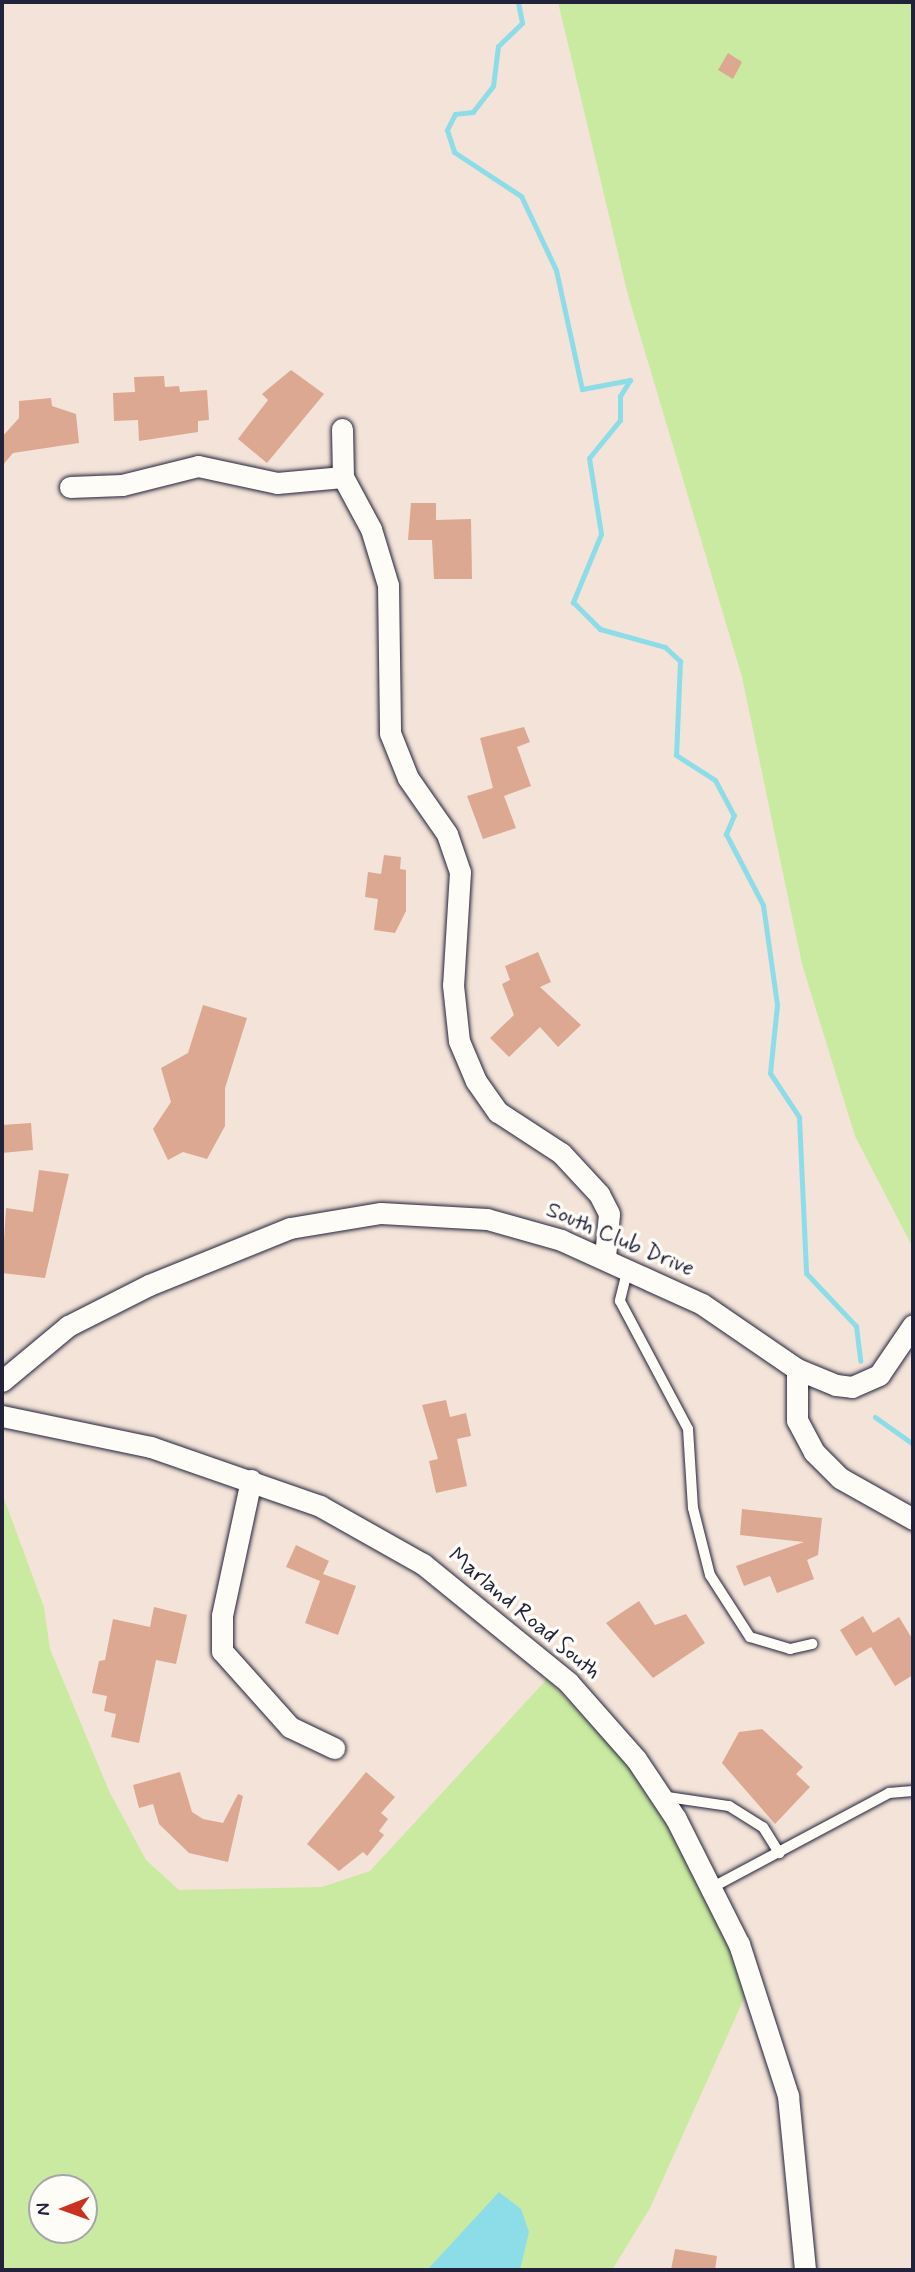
<!DOCTYPE html>
<html>
<head>
<meta charset="utf-8">
<style>
  body { margin:0 }
  #map { position:relative; width:915px; height:2272px; overflow:hidden; background:#f3e3d8; font-family:Mynerve,sans-serif }
  div>[style] { position:absolute }
  [style*='--x'] { left:calc(var(--x)*1px); top:calc(var(--y)*1px); width:calc(var(--w)*1px); rotate:calc(var(--a)*1deg) }
  .green>* { inset:0; background:#caeaa2 }
  .water>* { inset:0; background:#8ddde9 }
  .stream>* { height:5px; margin:-2.5px; padding:0 2.5px; transform-origin:2.5px; border-radius:2.5px; background:#8ddde9 }
  .building>* { inset:0; background:#dca891 }
  .roads { filter:drop-shadow(0 0 2px #22223b) drop-shadow(0 0 2px #22223b) }
  .service>* { height:10px; margin:-5px; padding:0 5px; transform-origin:5px; border-radius:5px; background:#fdfcf7 }
  .minor>* { height:21px; margin:-10.5px; padding:0 10.5px; transform-origin:10.5px; border-radius:10.5px; background:#fdfcf7 }
  span { translate:-50% -50%; white-space:nowrap; text-align:center; line-height:1.15; -webkit-text-stroke:7px #fdfcf7; paint-order:stroke }
  .street-label { font-size:23px; color:#22223b }
  .frame { position:absolute; inset:0; border:4px solid #22223b; pointer-events:none }
  .north { position:absolute; left:28px; top:2174px; width:70px; height:70px; box-sizing:border-box; background:#fdfcf7; border:2px solid #a5a5ac; border-radius:50%; rotate:269deg; font-size:19px; font-weight:700; line-height:28px; text-align:center; color:#22223b }
  .north::after { content:''; display:block; margin:auto; width:24px; height:32px; background:#c8321e; clip-path:polygon(50% 0,100% 100%,50% 72%,0 100%) }
</style>
</head>
<body>
<div id="map">
  <div class="green">
    <div style="clip-path:polygon(558px 2px,913px 2px,913px 1248px,855px 1136px,802px 964px,742px 677px,628px 295px)"></div>
    <div style="clip-path:polygon(evenodd,2px 1493px,44px 1607px,50px 1649px,109px 1791px,146px 1860px,179px 1890px,322px 1887px,370px 1871px,547px 1679px,620px 1754px,685px 1854px,729px 1941px,746px 1994px,650px 2208px,612px 2270px,2px 2270px,2px 1493px,42px 2188px,84px 2188px,84px 2230px,42px 2230px,42px 2188px)"></div>
  </div>
  <div class="water">
    <div style="clip-path:polygon(499px 2192px,521px 2209px,529px 2232px,520px 2270px,427px 2270px)"></div>
  </div>
  <div class="stream">
    <div style="--x:518;--y:2;--w:21;--a:79"></div>
    <div style="--x:522;--y:23;--w:33;--a:136"></div>
    <div style="--x:498;--y:46;--w:40;--a:97.1"></div>
    <div style="--x:493;--y:86;--w:33;--a:128"></div>
    <div style="--x:473;--y:112;--w:18;--a:174"></div>
    <div style="--x:455;--y:114;--w:18;--a:117"></div>
    <div style="--x:447;--y:130;--w:23;--a:72"></div>
    <div style="--x:454;--y:152;--w:80;--a:33.3"></div>
    <div style="--x:521;--y:196;--w:82;--a:64.7"></div>
    <div style="--x:556;--y:270;--w:122;--a:77.7"></div>
    <div style="--x:582;--y:389;--w:49;--a:-10.6"></div>
    <div style="--x:630;--y:380;--w:19;--a:122"></div>
    <div style="--x:620;--y:396;--w:24;--a:90"></div>
    <div style="--x:620;--y:420;--w:49;--a:129.2"></div>
    <div style="--x:589;--y:458;--w:77;--a:81"></div>
    <div style="--x:601;--y:534;--w:74;--a:112.4"></div>
    <div style="--x:573;--y:602;--w:38;--a:45"></div>
    <div style="--x:600;--y:629;--w:67;--a:15.5"></div>
    <div style="--x:665;--y:647;--w:21;--a:43"></div>
    <div style="--x:680;--y:661;--w:94;--a:92.4"></div>
    <div style="--x:676;--y:755;--w:46;--a:32.7"></div>
    <div style="--x:715;--y:780;--w:40;--a:62"></div>
    <div style="--x:734;--y:815;--w:21;--a:113"></div>
    <div style="--x:726;--y:834;--w:80;--a:62.5"></div>
    <div style="--x:763;--y:905;--w:101;--a:82"></div>
    <div style="--x:777;--y:1005;--w:68;--a:95.9"></div>
    <div style="--x:770;--y:1073;--w:53;--a:56.6"></div>
    <div style="--x:799;--y:1117;--w:156;--a:87.4"></div>
    <div style="--x:806;--y:1273;--w:73;--a:46.7"></div>
    <div style="--x:856;--y:1326;--w:35;--a:83"></div>
    <div style="--x:875;--y:1417;--w:47;--a:35.4"></div>
  </div>
  <div class="building">
    <div style="clip-path:polygon(728px 53px,742px 62px,733px 79px,718px 70px)"></div>
    <div style="clip-path:polygon(291px 370px,324px 394px,267px 463px,238px 439px,268px 400px,262px 394px)"></div>
    <div style="clip-path:polygon(164px 376px,165px 387px,179px 386px,180px 392px,207px 390px,209px 420px,198px 421px,198px 432px,139px 441px,138px 420px,114px 421px,113px 393px,135px 392px,134px 377px)"></div>
    <div style="clip-path:polygon(51px 398px,52px 406px,76px 414px,79px 443px,13px 453px,2px 466px,2px 437px,19px 418px,19px 401px)"></div>
    <div style="clip-path:polygon(411px 503px,436px 503px,436px 520px,471px 519px,472px 579px,434px 579px,432px 540px,408px 540px)"></div>
    <div style="clip-path:polygon(524px 727px,530px 742px,517px 747px,531px 786px,504px 796px,516px 828px,483px 839px,467px 796px,493px 788px,480px 738px)"></div>
    <div style="clip-path:polygon(384px 855px,401px 857px,400px 869px,406px 870px,406px 911px,395px 933px,374px 930px,378px 899px,365px 897px,368px 872px,381px 874px)"></div>
    <div style="clip-path:polygon(538px 952px,551px 982px,540px 987px,581px 1025px,558px 1047px,540px 1027px,509px 1057px,490px 1038px,514px 1015px,502px 984px,510px 980px,505px 966px)"></div>
    <div style="clip-path:polygon(203px 1005px,247px 1018px,225px 1088px,225px 1126px,207px 1159px,183px 1152px,168px 1160px,153px 1129px,171px 1102px,161px 1068px,188px 1053px)"></div>
    <div style="clip-path:polygon(31px 1123px,33px 1150px,2px 1153px,2px 1125px)"></div>
    <div style="clip-path:polygon(39px 1170px,69px 1174px,45px 1278px,2px 1273px,6px 1208px,33px 1212px)"></div>
    <div style="clip-path:polygon(446px 1400px,450px 1417px,466px 1413px,471px 1436px,457px 1439px,467px 1486px,436px 1493px,429px 1461px,438px 1459px,422px 1405px)"></div>
    <div style="clip-path:polygon(742px 1509px,822px 1518px,818px 1555px,807px 1560px,814px 1579px,777px 1593px,770px 1576px,744px 1586px,736px 1566px,804px 1542px,740px 1535px)"></div>
    <div style="clip-path:polygon(296px 1545px,329px 1561px,323px 1574px,356px 1586px,338px 1635px,305px 1623px,320px 1581px,286px 1567px)"></div>
    <div style="clip-path:polygon(639px 1601px,655px 1625px,686px 1614px,705px 1643px,653px 1678px,606px 1623px)"></div>
    <div style="clip-path:polygon(154px 1607px,187px 1615px,176px 1664px,156px 1660px,139px 1743px,111px 1737px,116px 1714px,104px 1711px,107px 1696px,92px 1693px,99px 1661px,105px 1660px,113px 1619px,150px 1627px)"></div>
    <div style="clip-path:polygon(863px 1616px,873px 1633px,899px 1617px,913px 1640px,913px 1675px,895px 1686px,871px 1647px,856px 1656px,840px 1630px)"></div>
    <div style="clip-path:polygon(762px 1729px,803px 1767px,796px 1774px,810px 1787px,775px 1824px,722px 1763px,739px 1732px)"></div>
    <div style="clip-path:polygon(180px 1772px,192px 1812px,203px 1819px,223px 1823px,238px 1794px,243px 1796px,228px 1862px,189px 1853px,159px 1824px,153px 1804px,139px 1808px,133px 1785px)"></div>
    <div style="clip-path:polygon(366px 1772px,395px 1797px,381px 1813px,388px 1819px,379px 1831px,384px 1835px,367px 1856px,363px 1852px,339px 1871px,307px 1844px)"></div>
    <div style="clip-path:polygon(675px 2249px,717px 2256px,715px 2270px,671px 2270px)"></div>
  </div>
  <div class="roads">
    <div class="service">
      <div style="--x:628;--y:1268;--w:34;--a:104"></div>
      <div style="--x:620;--y:1301;--w:145;--a:62"></div>
      <div style="--x:688;--y:1429;--w:79;--a:86.4"></div>
      <div style="--x:693;--y:1508;--w:69;--a:75.8"></div>
      <div style="--x:710;--y:1575;--w:74;--a:57.2"></div>
      <div style="--x:750;--y:1637;--w:42;--a:16.7"></div>
      <div style="--x:790;--y:1649;--w:23;--a:-13"></div>
      <div style="--x:661;--y:1796;--w:69;--a:8.4"></div>
      <div style="--x:729;--y:1806;--w:40;--a:32"></div>
      <div style="--x:763;--y:1827;--w:31;--a:58"></div>
      <div style="--x:713;--y:1887;--w:200;--a:-28.1"></div>
      <div style="--x:889;--y:1793;--w:24;--a:-5"></div>
    </div>
    <div class="minor">
      <div style="--x:342;--y:429;--w:48;--a:88.8"></div>
      <div style="--x:343;--y:477;--w:59;--a:61.7"></div>
      <div style="--x:371;--y:529;--w:59;--a:73.1"></div>
      <div style="--x:388;--y:585;--w:148;--a:89.2"></div>
      <div style="--x:390;--y:733;--w:48;--a:68.2"></div>
      <div style="--x:408;--y:778;--w:68;--a:55.1"></div>
      <div style="--x:447;--y:834;--w:40;--a:71.1"></div>
      <div style="--x:460;--y:872;--w:113;--a:93.5"></div>
      <div style="--x:453;--y:985;--w:56;--a:83.9"></div>
      <div style="--x:459;--y:1041;--w:43;--a:67"></div>
      <div style="--x:476;--y:1081;--w:38;--a:55"></div>
      <div style="--x:498;--y:1112;--w:75;--a:33.1"></div>
      <div style="--x:561;--y:1153;--w:56;--a:47.2"></div>
      <div style="--x:599;--y:1194;--w:22;--a:63"></div>
      <div style="--x:609;--y:1214;--w:43;--a:95.3"></div>
      <div style="--x:70;--y:487;--w:52;--a:-2.2"></div>
      <div style="--x:122;--y:485;--w:78;--a:-14"></div>
      <div style="--x:198;--y:466;--w:81;--a:12.1"></div>
      <div style="--x:277;--y:483;--w:66;--a:-5.2"></div>
      <div style="--x:797;--y:1369;--w:51;--a:90"></div>
      <div style="--x:797;--y:1420;--w:36;--a:62"></div>
      <div style="--x:814;--y:1452;--w:37;--a:45"></div>
      <div style="--x:840;--y:1478;--w:84;--a:29.3"></div>
      <div style="--x:2;--y:1381;--w:86;--a:-39.8"></div>
      <div style="--x:68;--y:1326;--w:91;--a:-26.8"></div>
      <div style="--x:149;--y:1285;--w:152;--a:-22"></div>
      <div style="--x:290;--y:1228;--w:92;--a:-9.4"></div>
      <div style="--x:381;--y:1213;--w:106;--a:3.2"></div>
      <div style="--x:487;--y:1219;--w:77;--a:15.8"></div>
      <div style="--x:561;--y:1240;--w:155;--a:24.4"></div>
      <div style="--x:702;--y:1304;--w:115;--a:34.4"></div>
      <div style="--x:797;--y:1369;--w:42;--a:22.3"></div>
      <div style="--x:836;--y:1385;--w:16;--a:7"></div>
      <div style="--x:852;--y:1387;--w:30;--a:-24"></div>
      <div style="--x:879;--y:1375;--w:60;--a:-55.8"></div>
      <div style="--x:2;--y:1416;--w:152;--a:11.8"></div>
      <div style="--x:151;--y:1447;--w:179;--a:19.2"></div>
      <div style="--x:320;--y:1506;--w:118;--a:29.4"></div>
      <div style="--x:423;--y:1564;--w:187;--a:39.1"></div>
      <div style="--x:568;--y:1682;--w:103;--a:48.6"></div>
      <div style="--x:636;--y:1759;--w:72;--a:56.3"></div>
      <div style="--x:676;--y:1819;--w:140;--a:63.3"></div>
      <div style="--x:739;--y:1944;--w:160;--a:72.1"></div>
      <div style="--x:788;--y:2096;--w:175;--a:84.4"></div>
      <div style="--x:251;--y:1480;--w:138;--a:102.1"></div>
      <div style="--x:222;--y:1615;--w:36;--a:90"></div>
      <div style="--x:222;--y:1651;--w:102;--a:48.2"></div>
      <div style="--x:290;--y:1727;--w:49;--a:25.5"></div>
    </div>
  </div>
  <div class="street-label">
    <span style="left:620px;top:1240px;rotate:23deg">South Club Drive</span>
    <span style="left:524px;top:1614px;rotate:40deg">Marland Road South</span>
  </div>
  <div class="frame"></div>
  <div class="north">N</div>
</div>
</body>
</html>
